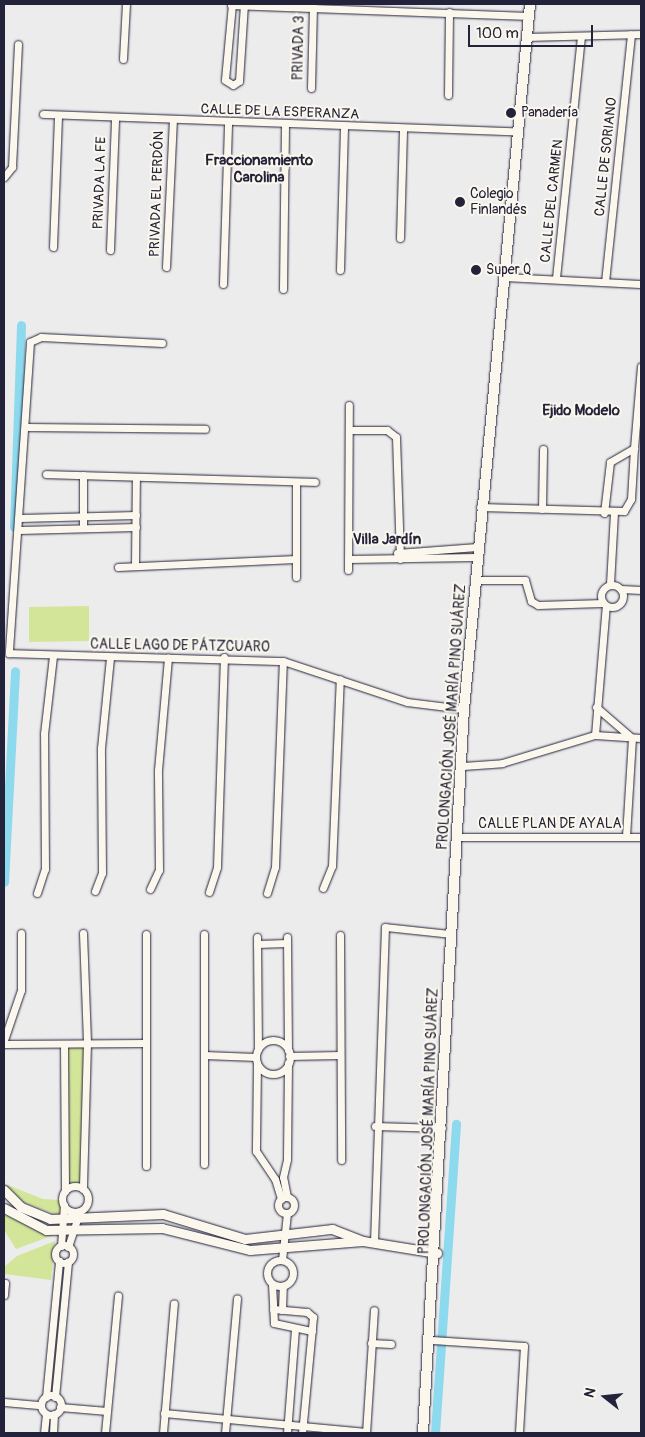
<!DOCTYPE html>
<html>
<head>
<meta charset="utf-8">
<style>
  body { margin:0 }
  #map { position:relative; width:645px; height:1437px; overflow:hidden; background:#ececed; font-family:Pangolin,sans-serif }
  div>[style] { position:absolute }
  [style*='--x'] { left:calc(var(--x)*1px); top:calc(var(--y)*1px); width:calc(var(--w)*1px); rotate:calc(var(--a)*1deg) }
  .green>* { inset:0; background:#d3e599 }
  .canal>* { height:9px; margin:-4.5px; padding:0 4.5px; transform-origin:4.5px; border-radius:4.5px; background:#8dd9ed }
  .roads { filter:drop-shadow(0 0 1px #22223b) drop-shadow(0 0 1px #22223b) }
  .minor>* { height:7px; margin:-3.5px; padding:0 3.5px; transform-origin:3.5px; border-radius:3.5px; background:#fbf7ec }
  .minor>.ring { margin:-3.5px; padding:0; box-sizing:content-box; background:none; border:7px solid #fbf7ec; border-radius:50% }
  .tertiary>* { height:9px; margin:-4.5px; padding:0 4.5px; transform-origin:4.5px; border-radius:4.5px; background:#fbf7ec }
  .secondary>* { height:10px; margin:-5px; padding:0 5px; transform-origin:5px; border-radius:5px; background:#fbf7ec }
  .dots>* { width:14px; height:14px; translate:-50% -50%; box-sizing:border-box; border:2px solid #fbf7ec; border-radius:50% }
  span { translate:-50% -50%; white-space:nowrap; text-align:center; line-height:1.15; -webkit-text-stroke:4px #fbf7ec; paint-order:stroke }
  .street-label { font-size:14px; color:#22223b }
  .poi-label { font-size:14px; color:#22223b }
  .left { translate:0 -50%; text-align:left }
  .neighbourhood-label { font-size:15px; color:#22223b; font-weight:700 }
  .frame { position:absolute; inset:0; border:5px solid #22223b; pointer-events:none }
  .north { position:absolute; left:580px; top:1372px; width:50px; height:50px; -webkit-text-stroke:4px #fbf7ec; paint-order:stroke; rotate:286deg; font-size:14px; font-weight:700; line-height:20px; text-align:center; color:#22223b }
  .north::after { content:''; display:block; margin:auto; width:18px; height:22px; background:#22223b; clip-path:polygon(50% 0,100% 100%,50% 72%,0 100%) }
  .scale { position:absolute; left:468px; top:25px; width:125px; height:22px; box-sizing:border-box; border:2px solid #22223b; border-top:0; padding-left:6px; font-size:15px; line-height:18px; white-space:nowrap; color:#22223b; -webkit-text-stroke:4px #fbf7ec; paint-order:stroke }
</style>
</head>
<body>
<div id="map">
  <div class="green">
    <div style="clip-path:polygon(89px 606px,89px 641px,29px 642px,29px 607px)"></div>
    <div style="clip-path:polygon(84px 1047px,82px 1185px,67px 1186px,66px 1048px)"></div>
    <div style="clip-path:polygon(5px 1184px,43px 1199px,60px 1200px,60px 1216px,23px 1202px)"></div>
    <div style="clip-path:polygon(4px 1216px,7px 1216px,54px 1235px,16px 1249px,4px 1230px)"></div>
    <div style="clip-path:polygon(55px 1241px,51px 1280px,4px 1274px,4px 1267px,17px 1256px)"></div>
  </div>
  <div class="canal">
    <div style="--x:14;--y:527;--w:202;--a:-88"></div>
    <div style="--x:4;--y:882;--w:211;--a:-87"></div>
    <div style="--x:435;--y:1433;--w:310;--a:-86.1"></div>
  </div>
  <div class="roads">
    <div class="minor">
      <div style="--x:232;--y:4;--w:76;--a:95.3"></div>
      <div style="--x:225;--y:80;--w:9;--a:32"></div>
      <div style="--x:233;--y:85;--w:7;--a:-34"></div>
      <div style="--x:239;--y:81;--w:77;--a:-86.3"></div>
      <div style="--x:231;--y:5;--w:298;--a:2.1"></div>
      <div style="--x:526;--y:37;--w:115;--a:-1.5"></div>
      <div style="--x:123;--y:59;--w:55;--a:-86.9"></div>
      <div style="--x:311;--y:88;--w:81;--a:-88.6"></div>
      <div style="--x:448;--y:95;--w:83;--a:-89.3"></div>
      <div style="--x:43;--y:114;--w:472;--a:2.1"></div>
      <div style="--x:4;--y:177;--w:13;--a:-51"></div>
      <div style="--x:12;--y:167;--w:123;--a:-87.2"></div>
      <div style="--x:400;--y:238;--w:109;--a:-88.4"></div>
      <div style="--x:53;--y:247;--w:131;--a:-87.8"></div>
      <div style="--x:110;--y:250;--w:132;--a:-87.8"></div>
      <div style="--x:166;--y:267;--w:146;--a:-87.3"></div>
      <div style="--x:340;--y:270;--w:143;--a:-88.4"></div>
      <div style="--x:503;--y:277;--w:138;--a:2.9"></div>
      <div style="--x:556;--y:278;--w:242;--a:-84.1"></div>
      <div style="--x:605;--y:282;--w:249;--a:-84"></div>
      <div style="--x:223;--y:284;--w:161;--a:-88.2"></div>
      <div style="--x:283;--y:289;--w:163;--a:-89.3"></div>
      <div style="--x:162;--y:343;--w:121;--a:-177.2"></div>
      <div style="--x:41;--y:337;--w:12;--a:156"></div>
      <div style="--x:30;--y:342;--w:312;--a:93.9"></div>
      <div style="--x:9;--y:653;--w:274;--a:1.7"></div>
      <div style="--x:283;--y:661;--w:131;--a:18.3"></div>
      <div style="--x:407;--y:702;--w:57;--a:7"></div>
      <div style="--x:26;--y:427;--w:179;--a:0.6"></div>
      <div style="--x:349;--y:430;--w:38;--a:0"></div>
      <div style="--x:387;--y:430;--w:11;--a:38"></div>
      <div style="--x:396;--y:437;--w:122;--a:88.1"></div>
      <div style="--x:46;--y:474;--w:269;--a:1.7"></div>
      <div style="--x:296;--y:483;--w:94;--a:90"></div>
      <div style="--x:480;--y:507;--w:144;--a:1.6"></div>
      <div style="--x:624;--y:511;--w:14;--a:-60"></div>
      <div style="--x:631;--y:499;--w:51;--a:-86.6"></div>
      <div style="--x:542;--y:509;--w:60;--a:-89"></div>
      <div style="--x:604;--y:513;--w:51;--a:-83.3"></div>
      <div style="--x:610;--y:462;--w:28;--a:-30"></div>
      <div style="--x:634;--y:448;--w:82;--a:-85.1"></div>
      <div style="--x:20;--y:518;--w:116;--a:-1.5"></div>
      <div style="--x:83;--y:526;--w:51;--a:-90"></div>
      <div style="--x:19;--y:530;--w:117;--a:-1.5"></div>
      <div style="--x:397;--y:553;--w:80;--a:-4.3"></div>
      <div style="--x:348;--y:559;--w:128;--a:-0.9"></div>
      <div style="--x:135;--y:566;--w:89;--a:-89.4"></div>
      <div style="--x:118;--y:567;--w:178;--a:-2.6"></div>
      <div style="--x:348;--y:570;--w:165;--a:-89.7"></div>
      <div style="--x:475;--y:580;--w:50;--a:0"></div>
      <div style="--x:525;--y:580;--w:22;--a:74"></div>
      <div style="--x:531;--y:601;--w:8;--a:30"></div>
      <div style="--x:538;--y:605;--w:65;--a:-1.8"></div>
      <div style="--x:610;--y:584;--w:71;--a:-86.8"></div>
      <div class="ring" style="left:601px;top:585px;width:15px;height:15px"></div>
      <div style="--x:621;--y:589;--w:20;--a:3"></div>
      <div style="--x:596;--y:707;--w:48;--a:40.7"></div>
      <div style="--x:632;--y:738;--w:98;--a:93.5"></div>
      <div style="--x:595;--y:735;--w:130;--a:-85.2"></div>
      <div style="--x:463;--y:766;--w:39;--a:-4"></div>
      <div style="--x:502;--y:763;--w:97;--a:-16.8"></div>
      <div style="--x:595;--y:735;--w:46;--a:3.7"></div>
      <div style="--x:459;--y:837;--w:182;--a:0"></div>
      <div style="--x:323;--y:888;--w:24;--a:-68"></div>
      <div style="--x:332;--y:866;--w:187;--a:-87.6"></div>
      <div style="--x:150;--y:889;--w:21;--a:-65"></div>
      <div style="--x:159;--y:870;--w:100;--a:-90.6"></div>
      <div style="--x:158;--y:770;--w:113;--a:-84.9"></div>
      <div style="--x:95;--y:891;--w:19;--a:-69"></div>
      <div style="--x:102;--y:873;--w:125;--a:-90.5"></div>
      <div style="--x:101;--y:748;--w:90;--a:-84.3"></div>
      <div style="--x:209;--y:892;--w:26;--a:-72"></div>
      <div style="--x:217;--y:867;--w:210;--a:-88.1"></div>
      <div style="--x:37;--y:893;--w:25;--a:-72"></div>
      <div style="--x:45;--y:869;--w:135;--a:-90.4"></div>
      <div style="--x:44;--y:734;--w:79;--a:-83.4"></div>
      <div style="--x:267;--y:893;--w:27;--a:-73"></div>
      <div style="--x:275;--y:867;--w:206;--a:-87.8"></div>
      <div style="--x:83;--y:933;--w:110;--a:87.9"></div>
      <div style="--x:87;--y:1043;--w:146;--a:91.6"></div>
      <div style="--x:146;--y:934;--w:232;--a:90"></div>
      <div style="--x:204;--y:934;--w:230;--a:90"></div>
      <div style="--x:340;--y:935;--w:225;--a:89.7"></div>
      <div style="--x:257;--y:937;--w:112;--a:89.5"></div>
      <div style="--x:287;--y:937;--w:113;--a:89.5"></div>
      <div style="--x:257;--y:944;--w:30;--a:-2"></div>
      <div style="--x:4;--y:1040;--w:53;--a:-71.2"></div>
      <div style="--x:21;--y:990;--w:57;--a:-90"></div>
      <div class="ring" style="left:256px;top:1040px;width:27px;height:27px"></div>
      <div style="--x:4;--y:1044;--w:142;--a:-0.4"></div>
      <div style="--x:64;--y:1044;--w:147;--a:89.6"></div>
      <div style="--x:204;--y:1055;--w:52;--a:2.2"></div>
      <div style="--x:289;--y:1056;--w:51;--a:-1.1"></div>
      <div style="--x:257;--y:1063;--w:88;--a:90.7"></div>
      <div style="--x:256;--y:1151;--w:34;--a:56"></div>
      <div style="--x:275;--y:1179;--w:21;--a:73"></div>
      <div style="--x:375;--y:1126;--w:67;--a:1.7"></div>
      <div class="ring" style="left:62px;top:1186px;width:19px;height:19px"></div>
      <div class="ring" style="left:278px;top:1197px;width:9px;height:9px"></div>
      <div style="--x:287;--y:1197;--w:20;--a:-101"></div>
      <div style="--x:283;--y:1177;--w:18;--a:-77"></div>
      <div style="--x:287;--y:1159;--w:96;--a:-89.4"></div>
      <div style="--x:374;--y:1242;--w:315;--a:-88"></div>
      <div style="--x:385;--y:927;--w:66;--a:6.1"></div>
      <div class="ring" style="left:55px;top:1245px;width:11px;height:11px"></div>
      <div style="--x:61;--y:1246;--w:41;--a:-85.8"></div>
      <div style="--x:68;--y:1247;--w:35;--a:-72"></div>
      <div class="ring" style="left:267px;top:1260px;width:19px;height:19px"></div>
      <div style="--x:282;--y:1260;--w:47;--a:-83.9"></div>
      <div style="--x:272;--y:1284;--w:39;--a:87"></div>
      <div style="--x:274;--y:1323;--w:39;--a:12"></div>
      <div style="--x:4;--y:1295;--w:12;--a:-85"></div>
      <div style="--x:273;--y:1309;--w:34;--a:5"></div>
      <div style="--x:307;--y:1312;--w:8;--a:40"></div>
      <div style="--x:313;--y:1317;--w:117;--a:95.4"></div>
      <div style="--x:282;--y:1310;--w:24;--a:-88"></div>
      <div style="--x:432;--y:1340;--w:92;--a:3.7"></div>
      <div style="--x:524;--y:1346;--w:87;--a:93.3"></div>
      <div style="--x:371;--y:1343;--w:20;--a:3"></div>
      <div class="ring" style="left:41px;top:1395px;width:13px;height:13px"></div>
      <div style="--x:46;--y:1397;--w:137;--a:-84.5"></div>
      <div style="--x:55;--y:1397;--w:136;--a:-84.5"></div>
      <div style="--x:4;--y:1402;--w:37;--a:5"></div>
      <div style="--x:60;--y:1407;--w:47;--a:4.9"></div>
      <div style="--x:164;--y:1413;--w:203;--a:5.4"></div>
      <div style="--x:44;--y:1433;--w:19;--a:-84"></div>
      <div style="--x:53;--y:1433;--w:19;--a:-87"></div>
      <div style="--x:105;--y:1433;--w:138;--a:-84.6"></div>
      <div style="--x:163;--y:1433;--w:130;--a:-85.2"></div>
      <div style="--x:225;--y:1433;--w:135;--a:-84.9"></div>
      <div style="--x:287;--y:1433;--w:104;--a:-85.6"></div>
      <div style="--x:366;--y:1433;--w:123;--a:-86.3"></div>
    </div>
    <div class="tertiary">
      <div style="--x:4;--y:1190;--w:24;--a:45"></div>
      <div style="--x:21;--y:1207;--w:31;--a:22"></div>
      <div style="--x:50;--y:1219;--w:113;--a:-2.5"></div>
      <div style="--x:163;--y:1214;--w:86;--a:17"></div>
      <div style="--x:245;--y:1239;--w:88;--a:-6.6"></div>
      <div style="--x:332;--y:1229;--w:33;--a:21"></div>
      <div style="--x:363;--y:1241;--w:75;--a:9.2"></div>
      <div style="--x:4;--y:1208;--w:47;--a:27.6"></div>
      <div style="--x:46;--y:1230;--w:116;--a:-1"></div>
      <div style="--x:162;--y:1228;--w:91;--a:14"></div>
      <div style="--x:250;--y:1250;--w:113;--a:-4.6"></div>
    </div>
    <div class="secondary">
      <div style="--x:423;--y:1433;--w:725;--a:-86.76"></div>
      <div style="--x:464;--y:709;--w:708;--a:-84.65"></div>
    </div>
  </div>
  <div class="dots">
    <div style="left:511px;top:113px;background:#22223b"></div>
    <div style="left:460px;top:202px;background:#22223b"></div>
    <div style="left:476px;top:270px;background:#22223b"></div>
  </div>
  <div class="street-label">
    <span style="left:299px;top:48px;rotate:-89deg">PRIVADA 3</span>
    <span style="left:280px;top:112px;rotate:2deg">CALLE DE LA ESPERANZA</span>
    <span style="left:606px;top:157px;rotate:-84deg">CALLE DE SORIANO</span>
    <span style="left:100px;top:183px;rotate:-88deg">PRIVADA LA FE</span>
    <span style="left:157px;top:194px;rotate:-88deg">PRIVADA EL PERDÓN</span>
    <span style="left:552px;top:201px;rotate:-84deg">CALLE DEL CARMEN</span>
    <span style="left:180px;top:646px;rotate:1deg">CALLE LAGO DE PÁTZCUARO</span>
    <span style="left:452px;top:717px;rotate:-86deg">PROLONGACIÓN JOSÉ MARÍA PINO SUÁREZ</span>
    <span style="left:550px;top:824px">CALLE PLAN DE AYALA</span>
    <span style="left:429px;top:1121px;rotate:-88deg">PROLONGACIÓN JOSÉ MARÍA PINO SUÁREZ</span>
  </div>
  <div class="poi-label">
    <span class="left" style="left:521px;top:113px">Panadería</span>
    <span class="left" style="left:470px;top:202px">Colegio<br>Finlandés</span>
    <span class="left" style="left:486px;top:270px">Super Q</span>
  </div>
  <div class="neighbourhood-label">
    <span style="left:259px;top:169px">Fraccionamiento<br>Carolina</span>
    <span style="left:581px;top:411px">Ejido Modelo</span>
    <span style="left:387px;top:540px">Villa Jardín</span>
  </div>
  <div class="frame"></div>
  <div class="north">N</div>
  <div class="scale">100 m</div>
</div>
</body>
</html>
